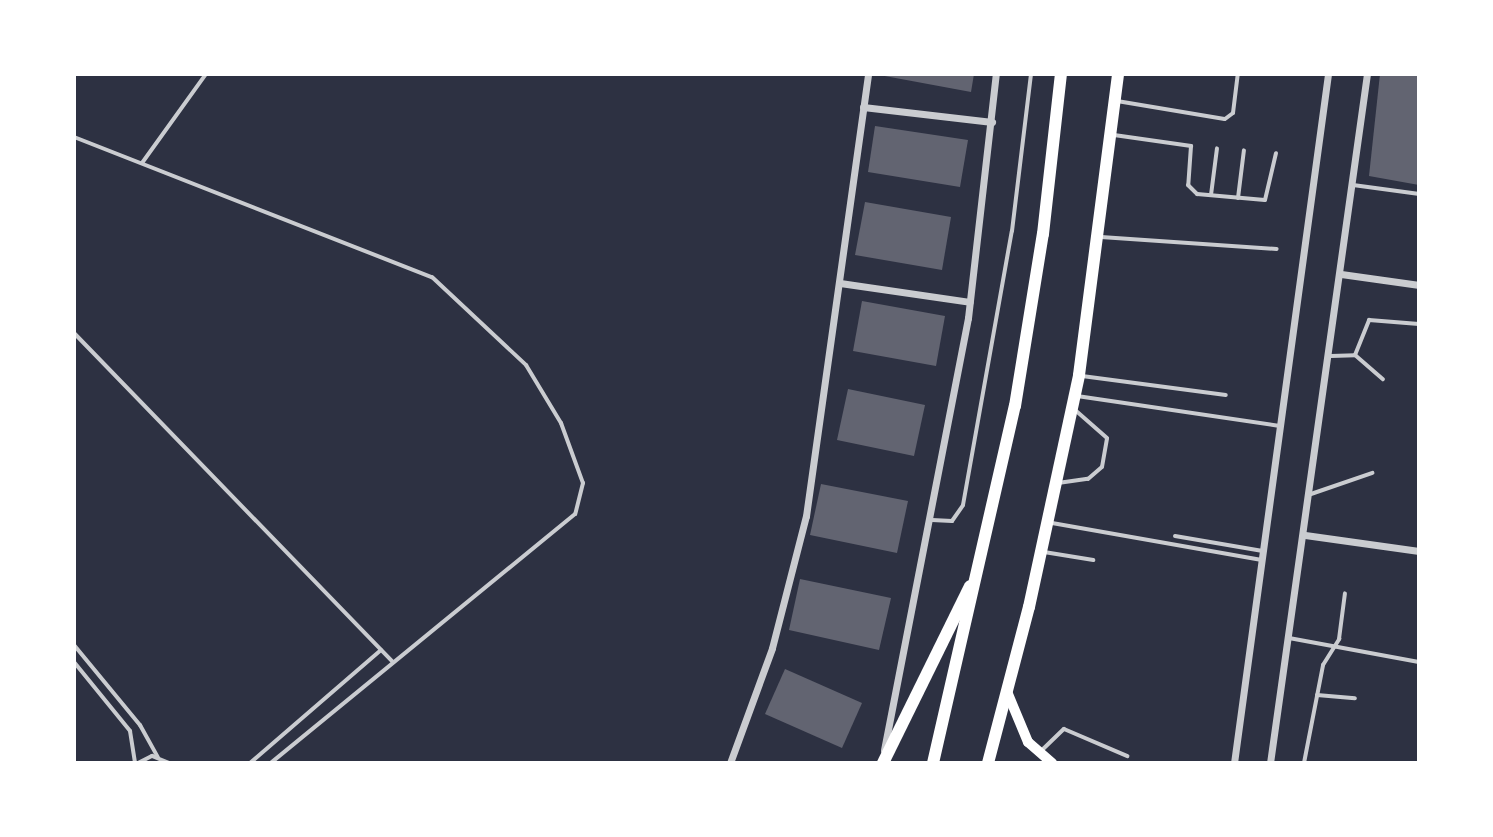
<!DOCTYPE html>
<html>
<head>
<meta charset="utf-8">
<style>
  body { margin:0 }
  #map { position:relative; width:1493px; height:837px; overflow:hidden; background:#2d3142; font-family:Quicksand,sans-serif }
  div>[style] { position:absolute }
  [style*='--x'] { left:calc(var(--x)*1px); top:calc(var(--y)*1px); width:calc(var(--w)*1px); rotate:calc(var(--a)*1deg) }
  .building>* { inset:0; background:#626471 }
  .service>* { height:4px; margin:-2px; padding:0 2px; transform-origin:2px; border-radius:2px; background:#caccd0 }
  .minor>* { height:7px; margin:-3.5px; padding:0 3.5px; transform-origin:3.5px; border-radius:3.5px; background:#caccd0 }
  .secondary>* { height:10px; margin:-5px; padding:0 5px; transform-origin:5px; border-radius:5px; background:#fff }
  .trunk>* { height:12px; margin:-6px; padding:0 6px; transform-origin:6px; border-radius:6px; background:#fff }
  span { translate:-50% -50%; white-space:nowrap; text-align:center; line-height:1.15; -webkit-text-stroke:7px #fff; paint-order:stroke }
  .frame { position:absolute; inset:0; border:76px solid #fff; pointer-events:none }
</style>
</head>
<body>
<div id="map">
  <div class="building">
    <div style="clip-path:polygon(874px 74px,974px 74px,971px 92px)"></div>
    <div style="clip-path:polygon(1380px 74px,1419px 74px,1419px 185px,1369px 176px)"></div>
    <div style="clip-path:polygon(875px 126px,968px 140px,960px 187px,868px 172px)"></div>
    <div style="clip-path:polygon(865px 202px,951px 217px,942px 270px,855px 255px)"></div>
    <div style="clip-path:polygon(862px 301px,945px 316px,936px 366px,853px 351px)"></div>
    <div style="clip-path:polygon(848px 389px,925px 405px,914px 456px,837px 440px)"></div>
    <div style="clip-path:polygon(821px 484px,908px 501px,897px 553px,810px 535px)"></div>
    <div style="clip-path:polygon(800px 579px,891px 598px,879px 650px,789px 630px)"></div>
    <div style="clip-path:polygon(785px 669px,862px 703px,842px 748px,765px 714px)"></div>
  </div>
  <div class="service">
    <div style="--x:1117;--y:101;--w:109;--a:9.5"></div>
    <div style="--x:1225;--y:119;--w:10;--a:-37"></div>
    <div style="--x:1233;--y:113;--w:38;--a:-83"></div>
    <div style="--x:1114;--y:135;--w:78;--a:8.1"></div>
    <div style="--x:1191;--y:146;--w:39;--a:94"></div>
    <div style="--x:1188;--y:185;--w:13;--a:45"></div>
    <div style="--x:1197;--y:194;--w:68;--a:5"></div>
    <div style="--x:1265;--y:200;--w:48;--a:-76.8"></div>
    <div style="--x:74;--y:137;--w:384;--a:21.4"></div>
    <div style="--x:432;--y:277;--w:129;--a:43.1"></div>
    <div style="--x:526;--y:365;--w:68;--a:58.9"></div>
    <div style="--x:561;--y:423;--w:64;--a:69.9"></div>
    <div style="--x:583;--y:483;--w:32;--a:104"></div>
    <div style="--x:575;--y:514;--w:393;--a:140.7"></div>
    <div style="--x:142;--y:163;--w:110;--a:-54.3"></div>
    <div style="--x:1353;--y:185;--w:67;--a:7.8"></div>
    <div style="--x:1211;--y:195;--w:47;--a:-82.7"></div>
    <div style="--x:1238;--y:198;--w:48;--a:-82.9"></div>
    <div style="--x:1101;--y:237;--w:176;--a:3.9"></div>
    <div style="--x:74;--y:333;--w:457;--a:45.9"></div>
    <div style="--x:1355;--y:355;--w:37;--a:41"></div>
    <div style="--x:1331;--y:356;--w:24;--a:-2"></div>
    <div style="--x:1355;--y:355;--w:38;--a:-68"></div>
    <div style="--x:1369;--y:320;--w:50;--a:4.6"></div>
    <div style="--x:1082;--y:376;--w:145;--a:7.5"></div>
    <div style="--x:1077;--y:396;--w:205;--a:8.4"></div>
    <div style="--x:1058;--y:483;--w:30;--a:-8"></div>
    <div style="--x:1088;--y:479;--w:18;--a:-41"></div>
    <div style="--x:1102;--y:467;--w:29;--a:-80"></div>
    <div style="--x:1107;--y:438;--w:44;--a:-138.7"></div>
    <div style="--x:1311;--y:494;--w:65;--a:-19"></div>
    <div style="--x:932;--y:520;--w:20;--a:3"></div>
    <div style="--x:952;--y:521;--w:19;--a:-55"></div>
    <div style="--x:963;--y:505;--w:278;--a:-79.9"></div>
    <div style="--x:1012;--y:231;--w:158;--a:-83.1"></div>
    <div style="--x:1052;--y:523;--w:213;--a:10"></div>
    <div style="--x:1175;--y:536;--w:89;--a:9.7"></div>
    <div style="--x:1044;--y:552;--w:50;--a:9.3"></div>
    <div style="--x:1289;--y:638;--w:132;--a:10.5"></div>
    <div style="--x:74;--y:645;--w:104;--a:50.5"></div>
    <div style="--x:140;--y:725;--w:37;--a:61"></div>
    <div style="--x:74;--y:662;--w:89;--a:50.9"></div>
    <div style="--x:130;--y:731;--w:32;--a:81"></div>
    <div style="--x:1317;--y:695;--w:38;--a:5"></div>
    <div style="--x:1041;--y:751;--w:32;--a:-44"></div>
    <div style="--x:1064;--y:729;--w:69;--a:23.2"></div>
    <div style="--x:138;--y:763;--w:16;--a:-27"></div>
    <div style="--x:152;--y:756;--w:18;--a:22"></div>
    <div style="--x:250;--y:763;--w:173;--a:-40.8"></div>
    <div style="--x:1304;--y:763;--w:100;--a:-79"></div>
    <div style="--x:1323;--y:665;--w:31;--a:-58"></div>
    <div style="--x:1339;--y:639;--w:46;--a:-82.6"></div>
  </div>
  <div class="minor">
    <div style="--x:863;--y:107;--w:130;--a:6.6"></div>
    <div style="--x:1341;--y:274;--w:79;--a:8"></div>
    <div style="--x:840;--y:283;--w:131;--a:8.3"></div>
    <div style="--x:1305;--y:535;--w:115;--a:8"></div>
    <div style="--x:884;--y:750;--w:440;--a:-79"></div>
    <div style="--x:968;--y:318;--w:246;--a:-83.5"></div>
    <div style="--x:730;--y:763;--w:122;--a:-69.9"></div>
    <div style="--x:772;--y:648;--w:136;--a:-75.6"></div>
    <div style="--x:806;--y:516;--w:446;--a:-82"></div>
    <div style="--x:1234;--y:763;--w:695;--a:-82.23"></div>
    <div style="--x:1270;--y:763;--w:696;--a:-81.99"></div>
  </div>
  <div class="secondary">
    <div style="--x:1008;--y:694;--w:52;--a:67.4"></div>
    <div style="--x:1028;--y:742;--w:32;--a:41"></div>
  </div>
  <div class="trunk">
    <div style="--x:883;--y:763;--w:197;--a:-63.8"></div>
    <div style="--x:933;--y:763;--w:366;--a:-77.1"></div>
    <div style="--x:1015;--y:406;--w:174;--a:-80.8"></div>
    <div style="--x:1043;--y:234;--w:161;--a:-83.6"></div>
    <div style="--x:988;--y:763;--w:161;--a:-75.3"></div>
    <div style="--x:1029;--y:607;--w:237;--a:-77.8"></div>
    <div style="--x:1079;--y:375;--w:304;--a:-82.6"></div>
  </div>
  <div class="frame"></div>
</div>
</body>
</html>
